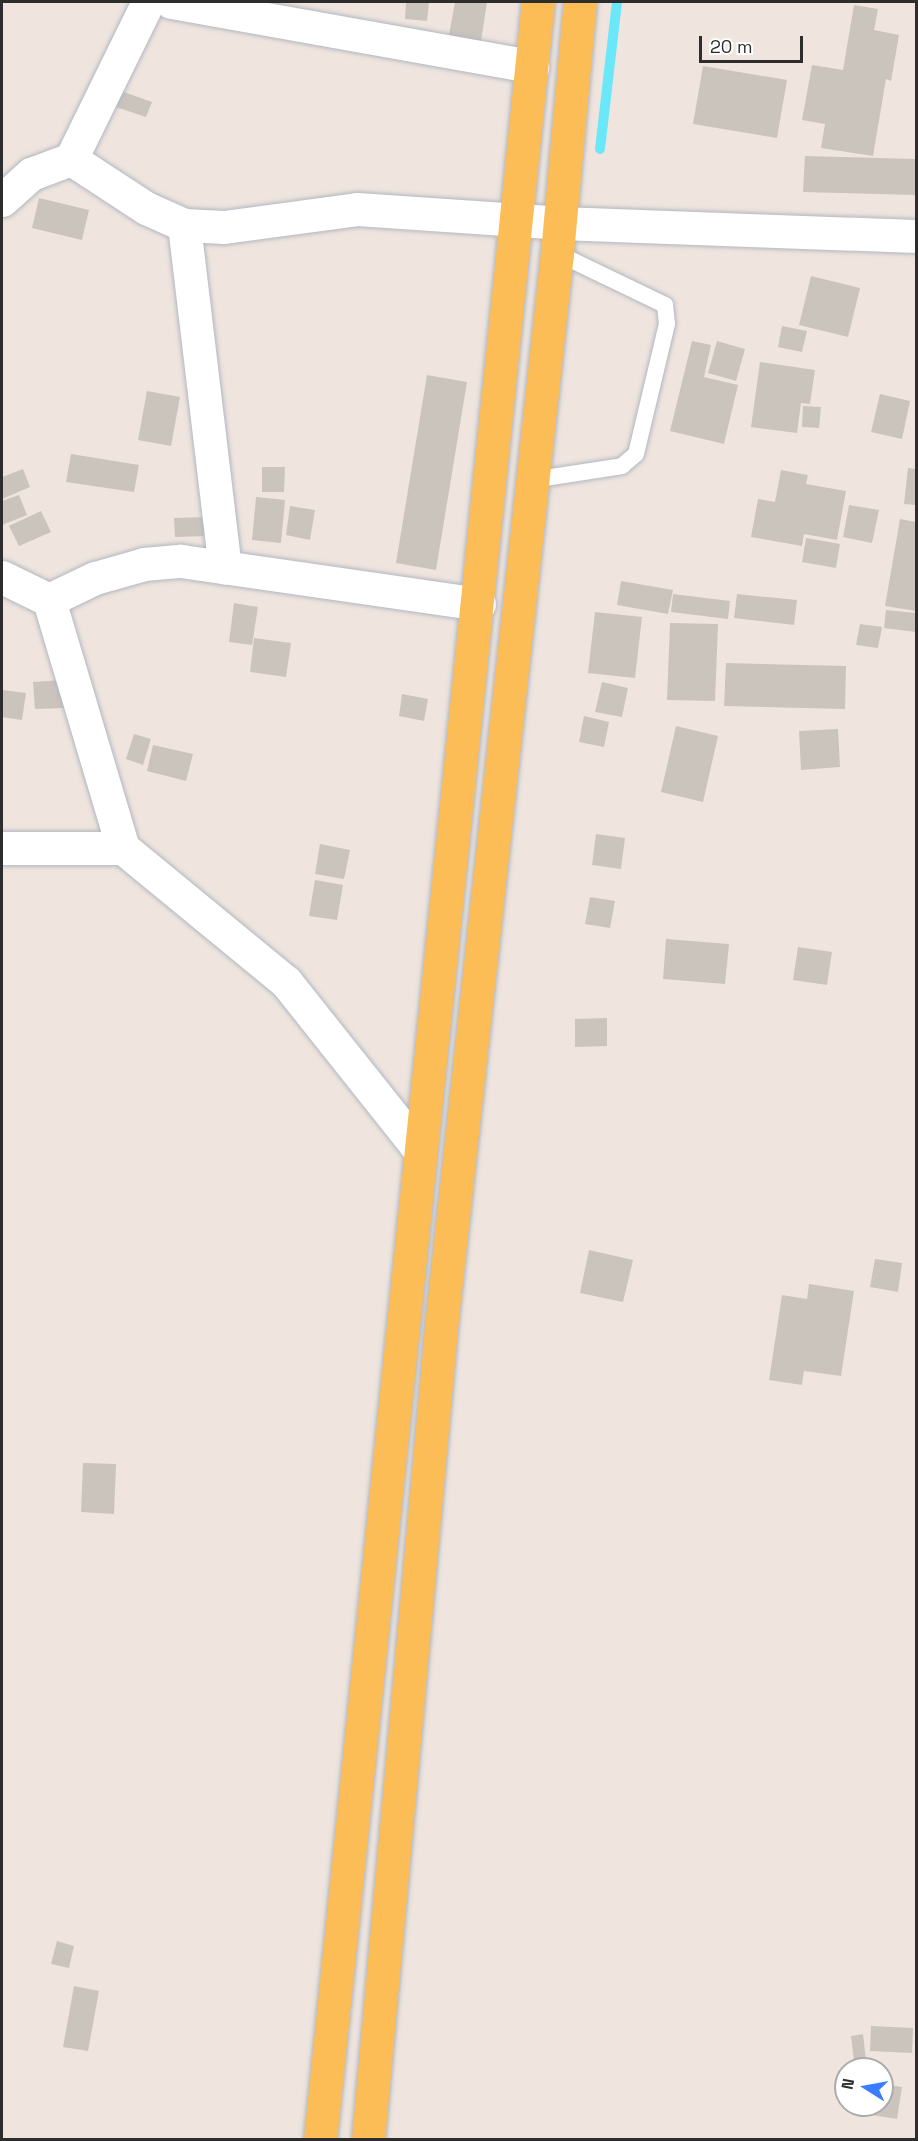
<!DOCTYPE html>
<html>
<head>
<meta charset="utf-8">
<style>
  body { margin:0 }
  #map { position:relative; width:918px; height:2141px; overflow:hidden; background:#efe5de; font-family:"Space Grotesk",sans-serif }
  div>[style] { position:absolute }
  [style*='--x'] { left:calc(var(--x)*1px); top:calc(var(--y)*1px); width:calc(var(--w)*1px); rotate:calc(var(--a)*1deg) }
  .stream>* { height:10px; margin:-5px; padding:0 5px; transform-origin:5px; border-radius:5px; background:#6ae7f8 }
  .building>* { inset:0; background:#cbc4bd }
  .roads { filter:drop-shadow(0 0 2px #b2b7c1) drop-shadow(0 0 2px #b2b7c1) }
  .service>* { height:16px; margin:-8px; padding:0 8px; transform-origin:8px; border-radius:8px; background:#fff }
  .minor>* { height:33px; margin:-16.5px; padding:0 16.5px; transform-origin:16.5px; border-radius:16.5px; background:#fff }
  .primary>* { height:33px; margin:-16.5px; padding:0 16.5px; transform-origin:16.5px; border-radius:16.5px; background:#fcbd57 }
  span { translate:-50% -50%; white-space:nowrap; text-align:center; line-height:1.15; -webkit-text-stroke:4.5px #fff; paint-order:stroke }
  .frame { position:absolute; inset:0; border:3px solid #2d2d2d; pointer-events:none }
  .north { position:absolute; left:834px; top:2057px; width:60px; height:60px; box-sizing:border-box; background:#fff; border:2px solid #ababab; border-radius:50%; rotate:281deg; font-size:16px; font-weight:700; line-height:24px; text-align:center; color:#2d2d2d }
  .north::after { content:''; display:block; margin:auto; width:21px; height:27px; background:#3b7dff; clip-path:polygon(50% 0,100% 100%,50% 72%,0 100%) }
  .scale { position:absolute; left:699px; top:36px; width:104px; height:27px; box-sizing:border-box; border:3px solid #2d2d2d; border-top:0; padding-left:8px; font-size:18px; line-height:21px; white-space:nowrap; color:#2d2d2d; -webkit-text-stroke:4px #fff; paint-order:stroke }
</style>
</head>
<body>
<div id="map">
  <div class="stream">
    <div style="--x:600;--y:149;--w:148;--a:-83.4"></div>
  </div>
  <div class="building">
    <div style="clip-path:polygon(406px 2px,429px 2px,427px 21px,405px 19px)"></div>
    <div style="clip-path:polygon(455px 2px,487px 2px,481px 41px,449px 35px)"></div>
    <div style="clip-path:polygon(854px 5px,878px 9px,874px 30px,899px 35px,891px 81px,886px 79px,873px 156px,821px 148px,825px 124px,802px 120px,812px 65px,843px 70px)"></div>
    <div style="clip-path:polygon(703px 66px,787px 80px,777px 138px,693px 124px)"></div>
    <div style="clip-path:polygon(121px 91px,152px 102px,146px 117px,116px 107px)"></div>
    <div style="clip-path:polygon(805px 156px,916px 159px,916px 195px,803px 192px)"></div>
    <div style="clip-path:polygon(39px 198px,89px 210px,82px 240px,32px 228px)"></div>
    <div style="clip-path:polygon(811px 276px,860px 288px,848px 337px,799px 325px)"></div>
    <div style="clip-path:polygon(782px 326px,807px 331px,802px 352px,778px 347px)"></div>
    <div style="clip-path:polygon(692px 341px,711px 345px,704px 377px,738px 385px,724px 444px,670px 431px)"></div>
    <div style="clip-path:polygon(717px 341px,745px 349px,736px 381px,708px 373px)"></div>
    <div style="clip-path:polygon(760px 362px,815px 370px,810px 404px,801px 403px,797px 433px,751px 427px)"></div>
    <div style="clip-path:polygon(427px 375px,467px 382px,436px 570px,396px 563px)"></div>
    <div style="clip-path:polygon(147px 391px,180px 397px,171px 446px,138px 440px)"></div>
    <div style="clip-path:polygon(880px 394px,910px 401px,902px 439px,871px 432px)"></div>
    <div style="clip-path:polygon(803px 406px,821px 407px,819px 428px,802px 427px)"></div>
    <div style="clip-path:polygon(71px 454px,139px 465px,134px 492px,66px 482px)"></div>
    <div style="clip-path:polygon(262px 467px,285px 467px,284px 492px,262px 492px)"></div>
    <div style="clip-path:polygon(908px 468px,916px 469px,916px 505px,904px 504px)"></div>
    <div style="clip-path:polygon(23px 469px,30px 487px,2px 499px,2px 477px)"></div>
    <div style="clip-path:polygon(781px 470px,808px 475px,806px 484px,846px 491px,837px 540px,804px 534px,802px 546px,751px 537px,758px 499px,775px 502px)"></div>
    <div style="clip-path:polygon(19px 495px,27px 515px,2px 525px,2px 501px)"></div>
    <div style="clip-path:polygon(256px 497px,285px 500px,281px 543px,252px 540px)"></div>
    <div style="clip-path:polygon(849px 505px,879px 510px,872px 543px,843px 537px)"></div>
    <div style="clip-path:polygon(290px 506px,315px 510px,310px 540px,286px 535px)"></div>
    <div style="clip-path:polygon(41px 511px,51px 532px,19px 546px,9px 526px)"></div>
    <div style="clip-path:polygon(208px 517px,208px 536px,175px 537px,174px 518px)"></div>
    <div style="clip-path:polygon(900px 519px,916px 522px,916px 611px,885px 606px)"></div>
    <div style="clip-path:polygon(806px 538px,840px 544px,836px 568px,802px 562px)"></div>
    <div style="clip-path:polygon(621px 581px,673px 590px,668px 614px,617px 605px)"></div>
    <div style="clip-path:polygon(673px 594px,730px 601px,728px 619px,671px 612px)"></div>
    <div style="clip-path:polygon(737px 594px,797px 600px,794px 625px,734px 618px)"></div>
    <div style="clip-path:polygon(234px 603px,258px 607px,252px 645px,229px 642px)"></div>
    <div style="clip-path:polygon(886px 610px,916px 613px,916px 632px,884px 628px)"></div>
    <div style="clip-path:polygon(595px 612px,642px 617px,635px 678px,588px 673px)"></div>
    <div style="clip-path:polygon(670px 623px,718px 624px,715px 701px,667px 700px)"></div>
    <div style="clip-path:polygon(860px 624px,882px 627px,878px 648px,856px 645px)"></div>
    <div style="clip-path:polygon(254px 638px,291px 643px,286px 677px,250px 672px)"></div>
    <div style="clip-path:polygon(726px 663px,846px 666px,845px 709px,724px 706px)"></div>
    <div style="clip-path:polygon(62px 680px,64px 708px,35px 709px,33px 682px)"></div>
    <div style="clip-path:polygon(602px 682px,628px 688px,622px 717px,595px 712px)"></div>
    <div style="clip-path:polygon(2px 690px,26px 693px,22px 720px,2px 717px)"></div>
    <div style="clip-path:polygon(402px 694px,428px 699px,424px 721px,399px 716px)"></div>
    <div style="clip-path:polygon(584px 716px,609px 722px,604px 747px,579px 742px)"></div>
    <div style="clip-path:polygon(676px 726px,718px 736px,703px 802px,661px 792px)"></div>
    <div style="clip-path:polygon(838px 729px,840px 767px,801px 770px,799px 731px)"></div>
    <div style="clip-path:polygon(134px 734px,151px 739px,143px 765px,126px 759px)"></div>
    <div style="clip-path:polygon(153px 745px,193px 754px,186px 781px,147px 771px)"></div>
    <div style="clip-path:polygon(596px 834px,625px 838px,621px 869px,592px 865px)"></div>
    <div style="clip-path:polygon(320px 844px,350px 850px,344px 879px,315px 874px)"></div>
    <div style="clip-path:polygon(315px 880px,343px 885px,337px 920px,309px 916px)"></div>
    <div style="clip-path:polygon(590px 897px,615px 901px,610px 928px,585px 924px)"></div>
    <div style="clip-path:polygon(666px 939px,729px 944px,725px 984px,663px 979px)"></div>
    <div style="clip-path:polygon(798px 947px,832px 952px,827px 985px,793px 980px)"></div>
    <div style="clip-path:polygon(607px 1018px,607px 1046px,575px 1047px,575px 1019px)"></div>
    <div style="clip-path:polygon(589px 1250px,633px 1260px,623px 1302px,580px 1293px)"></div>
    <div style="clip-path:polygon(875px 1259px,902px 1263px,898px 1292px,870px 1287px)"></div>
    <div style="clip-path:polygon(809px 1284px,854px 1291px,841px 1376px,804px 1371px,802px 1385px,769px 1380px,782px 1295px,807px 1299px)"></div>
    <div style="clip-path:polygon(83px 1463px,116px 1464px,114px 1514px,81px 1512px)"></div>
    <div style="clip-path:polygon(57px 1941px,74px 1946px,69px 1968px,51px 1964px)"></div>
    <div style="clip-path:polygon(74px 1986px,99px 1991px,88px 2051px,63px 2047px)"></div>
    <div style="clip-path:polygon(871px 2026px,913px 2028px,912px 2053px,870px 2051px)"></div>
    <div style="clip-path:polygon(863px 2034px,867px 2069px,855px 2069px,851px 2036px)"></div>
    <div style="clip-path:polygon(882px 2084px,902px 2087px,897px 2119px,859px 2113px,860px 2105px,882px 2105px)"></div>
  </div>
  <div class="roads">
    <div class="service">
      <div style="--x:532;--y:480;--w:91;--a:-8.8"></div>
      <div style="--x:622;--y:466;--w:18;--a:-41"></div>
      <div style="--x:636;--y:454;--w:134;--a:-76.6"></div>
      <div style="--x:667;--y:324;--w:19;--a:-96"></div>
      <div style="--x:665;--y:305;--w:120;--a:-154.3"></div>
    </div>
    <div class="minor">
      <div style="--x:171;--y:2;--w:367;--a:10.1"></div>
      <div style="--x:71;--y:159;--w:90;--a:33.2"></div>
      <div style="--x:146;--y:208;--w:42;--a:24.1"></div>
      <div style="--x:184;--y:225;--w:40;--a:2.9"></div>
      <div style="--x:224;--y:227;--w:134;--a:-7.7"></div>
      <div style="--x:357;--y:209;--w:203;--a:3.9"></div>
      <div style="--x:560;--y:223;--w:356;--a:2.1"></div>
      <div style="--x:2;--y:200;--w:39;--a:-42"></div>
      <div style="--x:31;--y:174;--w:43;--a:-20.6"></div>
      <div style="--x:71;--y:159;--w:175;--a:-63.9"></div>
      <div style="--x:184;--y:225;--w:345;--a:83.2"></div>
      <div style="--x:2;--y:577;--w:52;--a:26.1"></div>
      <div style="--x:49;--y:600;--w:259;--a:73.4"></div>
      <div style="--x:123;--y:848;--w:211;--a:39.4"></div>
      <div style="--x:286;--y:982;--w:213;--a:51.5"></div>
      <div style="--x:49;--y:600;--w:51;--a:-25.6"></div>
      <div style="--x:95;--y:578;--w:51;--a:-15.9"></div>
      <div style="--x:144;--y:564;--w:37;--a:-5"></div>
      <div style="--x:181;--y:561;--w:301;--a:8.2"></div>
      <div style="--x:2;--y:848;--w:121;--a:0"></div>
    </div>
    <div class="primary">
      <div style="--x:320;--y:2140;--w:2149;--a:-84.18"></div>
      <div style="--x:368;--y:2140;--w:825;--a:-84.86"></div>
      <div style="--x:442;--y:1318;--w:1071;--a:-83.84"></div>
      <div style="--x:557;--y:253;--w:252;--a:-84.8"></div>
    </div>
  </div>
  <div class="frame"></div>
  <div class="north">N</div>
  <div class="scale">20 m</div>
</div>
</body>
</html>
